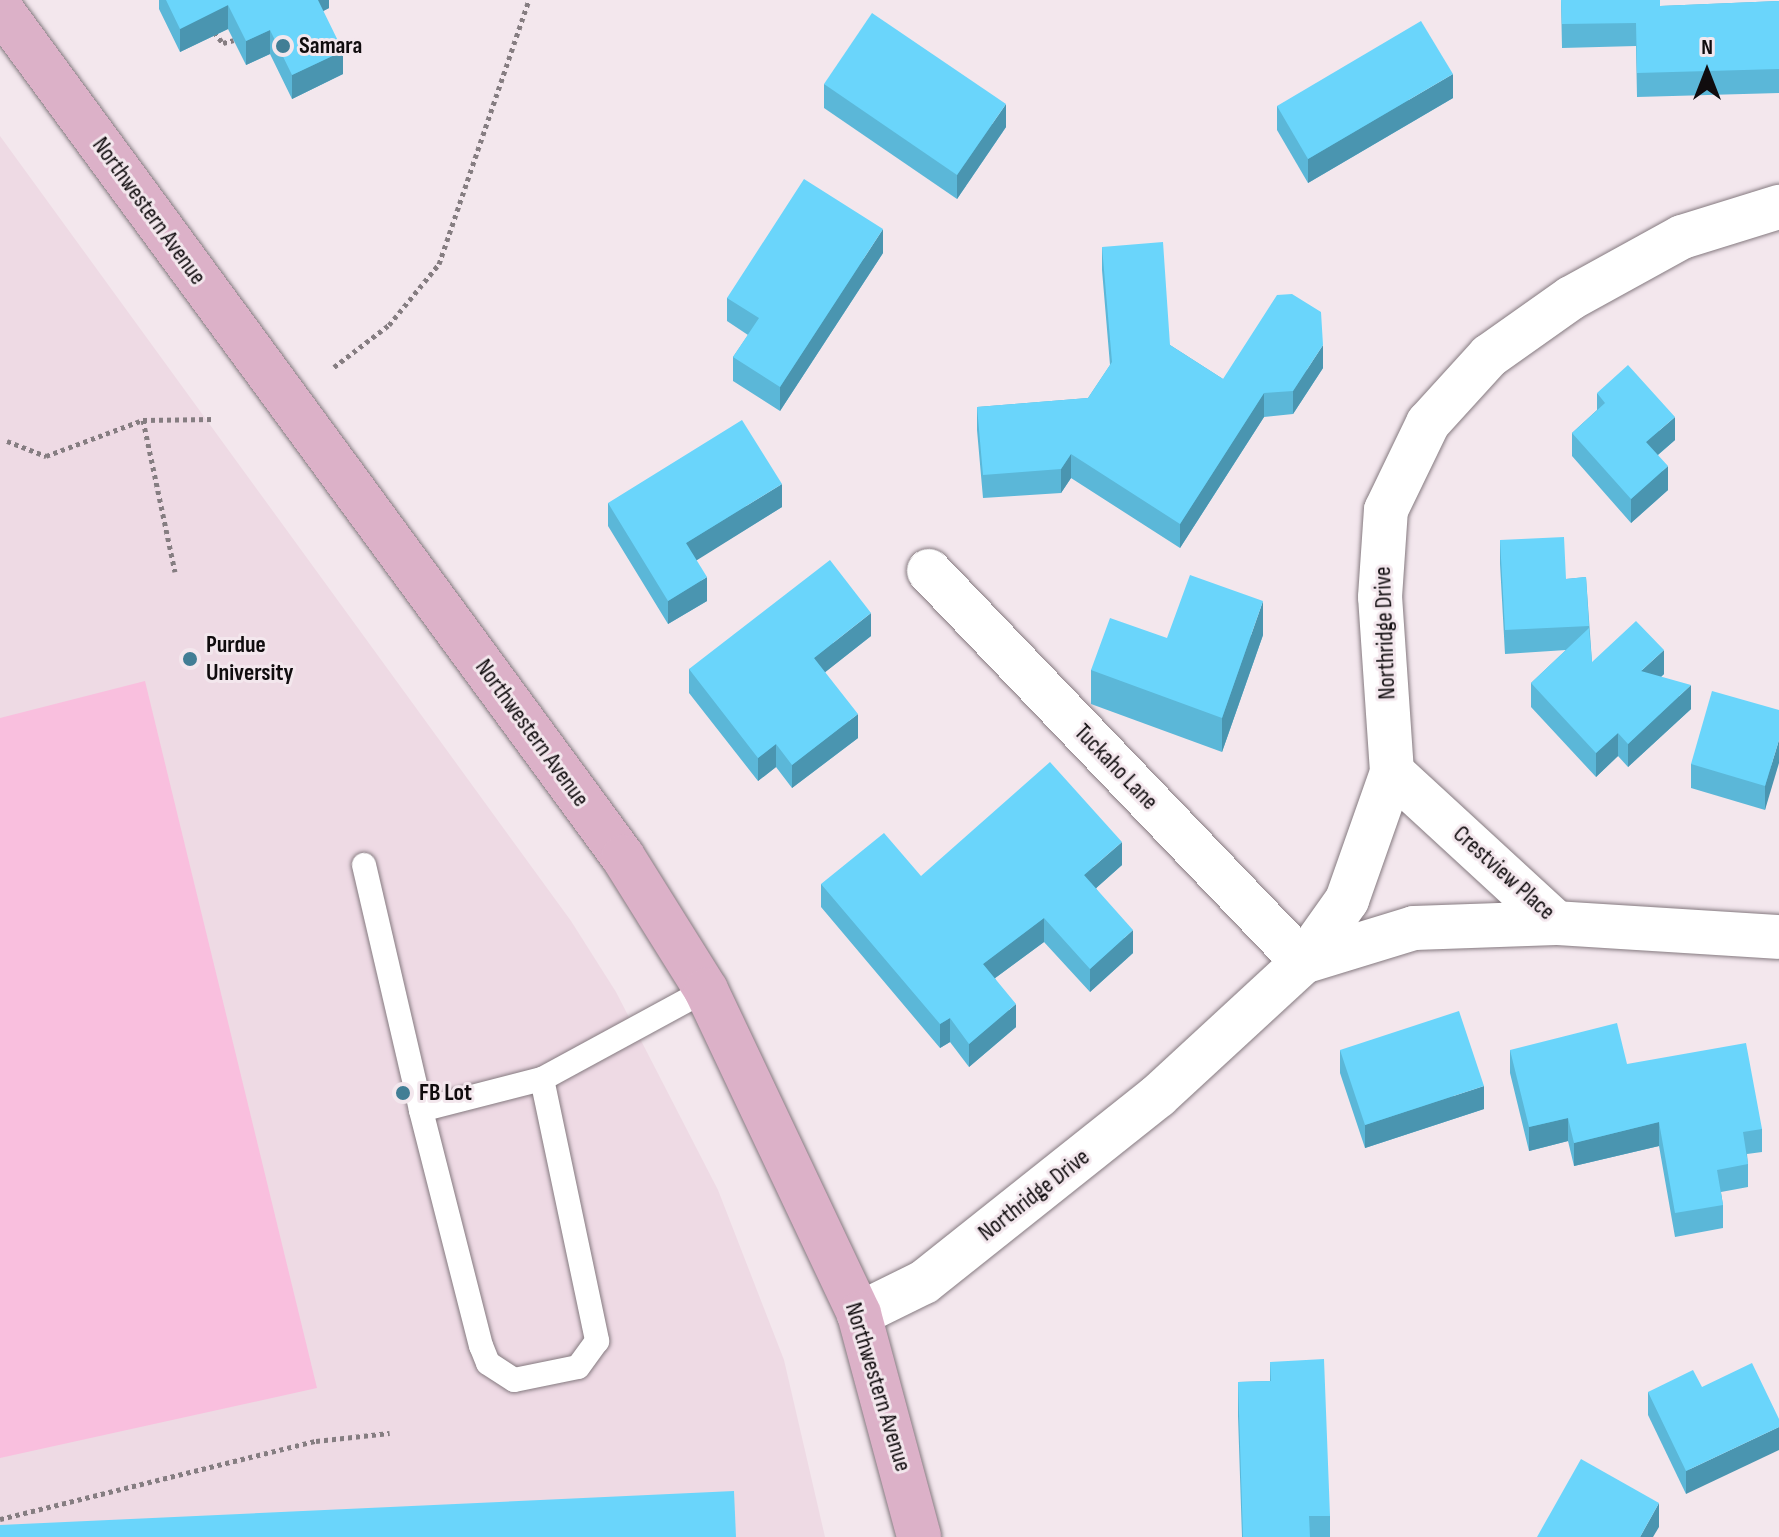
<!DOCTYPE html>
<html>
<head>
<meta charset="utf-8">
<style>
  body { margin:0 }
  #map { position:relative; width:1779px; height:1537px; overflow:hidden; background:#f3e7ed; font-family:"Sofia Sans Condensed",sans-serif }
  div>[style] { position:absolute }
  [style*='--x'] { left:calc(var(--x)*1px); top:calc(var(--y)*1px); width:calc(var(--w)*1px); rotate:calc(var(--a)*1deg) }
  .built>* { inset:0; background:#eedae4 }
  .green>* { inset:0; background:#f9bfde }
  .path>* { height:5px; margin-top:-2.5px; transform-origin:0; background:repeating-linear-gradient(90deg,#857d81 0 4px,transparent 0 8px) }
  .roads { filter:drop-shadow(0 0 2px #857a80) drop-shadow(0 0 2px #857a80) }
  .lane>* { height:24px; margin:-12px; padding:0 12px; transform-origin:12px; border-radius:12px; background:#fff }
  .street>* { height:44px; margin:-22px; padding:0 22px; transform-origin:22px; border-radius:22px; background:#fff }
  .primary>* { height:44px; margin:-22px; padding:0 22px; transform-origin:22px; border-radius:22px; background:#dcb1c8 }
  .wall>* { inset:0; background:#5bb7d8 }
  .shaded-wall>* { inset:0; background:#4a95b0 }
  .building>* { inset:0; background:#6ad5fb }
  .dots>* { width:22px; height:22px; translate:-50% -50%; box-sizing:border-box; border:4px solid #f3e7ed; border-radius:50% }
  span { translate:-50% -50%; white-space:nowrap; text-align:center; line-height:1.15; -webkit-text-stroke:6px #f3e7ed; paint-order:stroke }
  .poi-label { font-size:24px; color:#100c0e; font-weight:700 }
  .left { translate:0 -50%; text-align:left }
  .street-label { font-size:24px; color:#100c0e }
  .north { position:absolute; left:1667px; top:32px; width:80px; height:80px; -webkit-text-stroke:6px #f3e7ed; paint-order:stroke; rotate:0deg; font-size:22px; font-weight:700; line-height:32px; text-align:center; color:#100c0e }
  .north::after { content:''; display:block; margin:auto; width:28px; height:36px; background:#100c0e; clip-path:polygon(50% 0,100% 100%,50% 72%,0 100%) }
</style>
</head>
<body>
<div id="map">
  <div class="built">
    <div style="clip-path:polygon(0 136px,571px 921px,616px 992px,718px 1190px,784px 1360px,825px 1537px,0 1537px)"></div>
  </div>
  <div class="green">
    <div style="clip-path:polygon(145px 681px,317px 1388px,0 1458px,0 718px)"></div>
  </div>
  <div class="path">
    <div style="--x:214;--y:32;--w:14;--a:51"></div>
    <div style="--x:223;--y:43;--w:11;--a:-15"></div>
    <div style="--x:334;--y:367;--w:69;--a:-37.4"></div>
    <div style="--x:389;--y:325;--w:79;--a:-50.7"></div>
    <div style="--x:439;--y:264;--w:279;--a:-71.2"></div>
    <div style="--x:143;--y:420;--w:155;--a:78.1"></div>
    <div style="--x:7;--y:441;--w:42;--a:21"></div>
    <div style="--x:46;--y:456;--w:103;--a:-20.4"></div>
    <div style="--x:143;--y:420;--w:71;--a:-0.8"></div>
    <div style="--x:0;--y:1519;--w:325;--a:-13.9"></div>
    <div style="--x:316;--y:1441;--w:74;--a:-6.2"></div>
  </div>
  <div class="roads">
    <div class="lane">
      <div style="--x:364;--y:865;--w:252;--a:76.9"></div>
      <div style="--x:542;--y:1079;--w:268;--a:78.1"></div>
      <div style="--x:597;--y:1341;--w:32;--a:126"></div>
      <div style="--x:578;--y:1367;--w:65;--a:168.5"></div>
      <div style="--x:514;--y:1380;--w:31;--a:-147"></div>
      <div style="--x:488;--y:1363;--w:18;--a:-112"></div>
      <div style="--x:481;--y:1346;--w:244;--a:-104.3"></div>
      <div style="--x:421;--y:1110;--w:125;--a:-14.4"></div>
      <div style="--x:542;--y:1079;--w:187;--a:-28.5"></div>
    </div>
    <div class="street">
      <div style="--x:929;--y:571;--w:541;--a:46.27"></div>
      <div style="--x:1303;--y:962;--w:116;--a:-17"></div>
      <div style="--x:1414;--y:928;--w:142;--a:-2"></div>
      <div style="--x:1392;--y:772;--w:223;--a:42.6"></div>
      <div style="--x:1556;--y:923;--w:223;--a:3.6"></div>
      <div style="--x:859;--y:1314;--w:72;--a:-26.2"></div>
      <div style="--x:924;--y:1282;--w:299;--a:-38.5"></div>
      <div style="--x:1158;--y:1096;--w:197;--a:-42.7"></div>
      <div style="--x:1303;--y:962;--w:76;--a:-54.6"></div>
      <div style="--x:1347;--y:900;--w:136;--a:-70.6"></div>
      <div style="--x:1392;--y:772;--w:175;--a:-93.9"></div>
      <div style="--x:1380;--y:597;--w:87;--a:-86.1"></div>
      <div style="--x:1386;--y:510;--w:97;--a:-64.2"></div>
      <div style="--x:1428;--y:423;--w:91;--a:-47.7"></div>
      <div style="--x:1489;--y:356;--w:100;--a:-35.3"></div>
      <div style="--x:1571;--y:298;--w:127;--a:-28.8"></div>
      <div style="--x:1682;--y:237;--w:102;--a:-17.2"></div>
    </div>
    <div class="primary">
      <div style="--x:0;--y:8;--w:1053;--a:53.73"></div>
      <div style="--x:623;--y:857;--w:157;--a:58"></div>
      <div style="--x:706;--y:990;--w:358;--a:64.7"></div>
      <div style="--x:859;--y:1314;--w:231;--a:74.9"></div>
    </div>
  </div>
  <div class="wall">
    <div style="clip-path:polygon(159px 0,329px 0,329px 8px,323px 11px,343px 74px,292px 99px,270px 54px,246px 65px,228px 29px,180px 52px,159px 9px)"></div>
    <div style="clip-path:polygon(1561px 0,1660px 6px,1779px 1px,1779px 93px,1637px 97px,1636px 46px,1562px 48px)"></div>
    <div style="clip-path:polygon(824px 84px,1006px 127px,957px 199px,824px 108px)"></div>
    <div style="clip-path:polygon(1453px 98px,1308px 183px,1277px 130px,1277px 106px)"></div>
    <div style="clip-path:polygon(1102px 247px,1170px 345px,1223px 379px,1323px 368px,1293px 414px,1264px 417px,1180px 548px,1071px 478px,1061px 493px,983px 498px,977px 430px,977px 407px,1088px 398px,1110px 365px,1102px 270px)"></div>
    <div style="clip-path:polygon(883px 253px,780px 411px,733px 381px,733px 357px,748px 335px,727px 321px,727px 298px)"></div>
    <div style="clip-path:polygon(1597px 393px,1675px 440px,1658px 455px,1668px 490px,1631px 523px,1572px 456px,1572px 433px,1597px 410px)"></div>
    <div style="clip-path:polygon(608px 503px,782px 507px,696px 560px,707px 601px,668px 624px,608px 526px)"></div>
    <div style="clip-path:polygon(1500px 540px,1566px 579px,1586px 577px,1592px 662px,1664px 674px,1661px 677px,1691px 709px,1628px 767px,1618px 756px,1596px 777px,1531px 707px,1531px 683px,1566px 650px,1505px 654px,1500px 564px)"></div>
    <div style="clip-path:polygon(1263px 635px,1222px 752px,1091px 704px,1091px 670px,1167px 638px)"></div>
    <div style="clip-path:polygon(871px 636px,825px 672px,858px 738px,792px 788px,776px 767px,758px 781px,689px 693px,689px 669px)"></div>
    <div style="clip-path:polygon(1779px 710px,1765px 810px,1691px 788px,1691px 764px)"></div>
    <div style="clip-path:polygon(1122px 865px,1096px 888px,1133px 953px,1090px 992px,1044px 942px,995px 978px,1016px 1027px,969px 1067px,950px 1042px,940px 1048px,821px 907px,821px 884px,921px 876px)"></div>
    <div style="clip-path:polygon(1340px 1050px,1484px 1109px,1365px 1148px,1340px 1073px)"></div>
    <div style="clip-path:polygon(1510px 1050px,1627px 1064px,1762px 1129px,1762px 1152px,1747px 1154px,1748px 1164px,1748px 1187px,1721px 1192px,1723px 1205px,1723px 1228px,1675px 1237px,1659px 1146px,1574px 1166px,1568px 1141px,1529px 1151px,1510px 1073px)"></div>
    <div style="clip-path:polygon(1270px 1362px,1330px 1516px,1330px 1537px,1242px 1537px,1238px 1416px,1238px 1382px,1270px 1381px)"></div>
    <div style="clip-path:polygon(1702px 1387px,1686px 1494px,1648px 1415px,1648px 1392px)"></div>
  </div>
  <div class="shaded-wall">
    <div style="clip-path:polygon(314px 0,329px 0,329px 8px,314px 16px)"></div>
    <div style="clip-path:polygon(228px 5px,228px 29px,180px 52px,180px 29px)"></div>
    <div style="clip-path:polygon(270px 30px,270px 54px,246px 65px,246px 41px)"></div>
    <div style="clip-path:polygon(343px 51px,343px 74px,292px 99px,292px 75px)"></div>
    <div style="clip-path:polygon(1453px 74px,1453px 98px,1308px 183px,1308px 159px)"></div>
    <div style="clip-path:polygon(1006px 104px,1006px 127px,957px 199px,957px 175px)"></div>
    <div style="clip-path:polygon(883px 229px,883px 253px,780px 411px,780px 387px)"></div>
    <div style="clip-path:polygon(1323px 345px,1323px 368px,1293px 414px,1293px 391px)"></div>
    <div style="clip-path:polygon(1264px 393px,1264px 417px,1180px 548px,1180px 524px)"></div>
    <div style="clip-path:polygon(1675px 417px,1675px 440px,1646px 465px,1646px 442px)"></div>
    <div style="clip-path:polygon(1071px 454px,1071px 478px,1061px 493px,1061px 469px)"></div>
    <div style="clip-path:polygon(1668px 466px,1668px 490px,1631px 523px,1631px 499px)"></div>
    <div style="clip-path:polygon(782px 484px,782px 507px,686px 567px,686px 543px)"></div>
    <div style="clip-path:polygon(707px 577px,707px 601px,668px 624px,668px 601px)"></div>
    <div style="clip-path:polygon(1263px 601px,1263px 635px,1222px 752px,1222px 718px)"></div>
    <div style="clip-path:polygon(871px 613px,871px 636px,814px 681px,814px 658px)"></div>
    <div style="clip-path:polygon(1664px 650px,1664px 674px,1641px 695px,1641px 671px)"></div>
    <div style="clip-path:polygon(1691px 685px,1691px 709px,1628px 767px,1628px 744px)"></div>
    <div style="clip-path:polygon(858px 714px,858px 738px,792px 788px,792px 765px)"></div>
    <div style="clip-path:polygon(1618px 733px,1618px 756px,1596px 777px,1596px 753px)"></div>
    <div style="clip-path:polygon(1779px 740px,1779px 763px,1765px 810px,1765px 786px)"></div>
    <div style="clip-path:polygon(776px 744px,776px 767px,758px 781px,758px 758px)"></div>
    <div style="clip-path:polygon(1122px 842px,1122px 865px,1084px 899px,1084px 875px)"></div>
    <div style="clip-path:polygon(1044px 918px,1044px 942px,983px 987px,983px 964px)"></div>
    <div style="clip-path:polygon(1133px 930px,1133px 953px,1090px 992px,1090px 969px)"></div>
    <div style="clip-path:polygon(1016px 1004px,1016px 1027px,969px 1067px,969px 1044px)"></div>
    <div style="clip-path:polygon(950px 1018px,950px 1042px,940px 1048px,940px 1024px)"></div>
    <div style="clip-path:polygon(1484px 1086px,1484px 1109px,1365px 1148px,1365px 1125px)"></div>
    <div style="clip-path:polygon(1568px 1118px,1568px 1141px,1529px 1151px,1529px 1127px)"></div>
    <div style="clip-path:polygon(1659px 1122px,1659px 1146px,1574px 1166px,1574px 1143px)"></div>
    <div style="clip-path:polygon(1779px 1427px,1779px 1450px,1686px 1494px,1686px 1471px)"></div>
    <div style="clip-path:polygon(1659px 1503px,1659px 1527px,1653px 1537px,1640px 1537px)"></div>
  </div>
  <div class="building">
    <div style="clip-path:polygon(166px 0,318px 0,343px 51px,292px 75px,270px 30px,246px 41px,228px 5px,180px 29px)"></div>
    <div style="clip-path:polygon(1561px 0,1660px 0,1660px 6px,1779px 1px,1779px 69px,1637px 73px,1636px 23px,1562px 24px)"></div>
    <div style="clip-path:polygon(872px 13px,1006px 104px,957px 175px,824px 84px)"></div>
    <div style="clip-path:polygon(1421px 21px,1453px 74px,1308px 159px,1277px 106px)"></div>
    <div style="clip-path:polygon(804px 179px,883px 229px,780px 387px,733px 357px,759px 318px,727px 298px)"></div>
    <div style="clip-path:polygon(1163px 242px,1170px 345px,1223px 379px,1277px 295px,1292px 294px,1321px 312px,1323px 345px,1293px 391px,1264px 393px,1180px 524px,1071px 454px,1061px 469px,983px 475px,977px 407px,1088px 398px,1112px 362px,1102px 247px)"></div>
    <div style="clip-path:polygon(1628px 365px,1675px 417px,1646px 442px,1668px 466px,1631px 499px,1572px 433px,1605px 403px,1597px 393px)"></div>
    <div style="clip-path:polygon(742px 420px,782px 484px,686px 543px,707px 577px,668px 601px,608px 503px)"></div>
    <div style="clip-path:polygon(1564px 537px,1566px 579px,1586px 577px,1589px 626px,1505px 630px,1500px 540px)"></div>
    <div style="clip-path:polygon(830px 560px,871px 613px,814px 658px,858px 714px,792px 765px,776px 744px,758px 758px,689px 669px)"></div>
    <div style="clip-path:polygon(1190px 575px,1263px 601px,1222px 718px,1091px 670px,1110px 618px,1167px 638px)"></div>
    <div style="clip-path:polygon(1636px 621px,1664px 650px,1641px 671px,1691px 685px,1628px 744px,1618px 733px,1596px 753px,1531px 683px,1589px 628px,1592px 662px)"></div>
    <div style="clip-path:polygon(1712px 691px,1779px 710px,1779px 740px,1765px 786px,1691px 764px)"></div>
    <div style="clip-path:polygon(1050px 762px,1122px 842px,1084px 875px,1133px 930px,1090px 969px,1044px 918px,983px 964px,1016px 1004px,969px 1044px,950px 1018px,940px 1024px,821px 884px,884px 833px,921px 876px)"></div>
    <div style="clip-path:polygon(1459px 1011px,1484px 1086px,1365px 1125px,1340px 1050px)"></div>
    <div style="clip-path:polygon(1617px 1023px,1627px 1064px,1746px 1043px,1762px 1129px,1743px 1132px,1748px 1164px,1717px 1170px,1723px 1205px,1675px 1213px,1659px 1122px,1574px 1143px,1568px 1118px,1529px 1127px,1510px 1050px)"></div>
    <div style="clip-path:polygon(1324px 1359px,1330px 1516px,1309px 1516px,1310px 1537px,1243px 1537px,1238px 1382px,1271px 1381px,1270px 1362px)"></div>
    <div style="clip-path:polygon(1752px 1363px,1779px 1419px,1779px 1427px,1686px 1471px,1648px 1392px,1693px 1370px,1702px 1387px)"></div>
    <div style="clip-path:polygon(1581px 1459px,1659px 1503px,1640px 1537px,1537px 1537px)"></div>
    <div style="clip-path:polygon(734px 1491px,736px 1537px,0 1537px,0 1525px)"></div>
  </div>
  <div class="dots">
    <div style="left:283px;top:46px;background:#417e95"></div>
    <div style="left:190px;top:659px;background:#417e95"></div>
    <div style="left:403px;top:1093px;background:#417e95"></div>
  </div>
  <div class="poi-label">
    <span class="left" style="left:299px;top:46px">Samara</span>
    <span class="left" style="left:206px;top:659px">Purdue<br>University</span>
    <span class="left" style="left:419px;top:1093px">FB Lot</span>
  </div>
  <div class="street-label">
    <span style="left:149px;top:211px;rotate:54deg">Northwestern Avenue</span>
    <span style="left:1385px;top:633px;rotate:-92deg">Northridge Drive</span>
    <span style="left:532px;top:733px;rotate:54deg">Northwestern Avenue</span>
    <span style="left:1116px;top:767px;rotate:46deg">Tuckaho Lane</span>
    <span style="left:1504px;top:873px;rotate:42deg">Crestview Place</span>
    <span style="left:1034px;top:1195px;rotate:-38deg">Northridge Drive</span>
    <span style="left:878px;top:1387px;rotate:73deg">Northwestern Avenue</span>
  </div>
  <div class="north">N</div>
</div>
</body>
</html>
